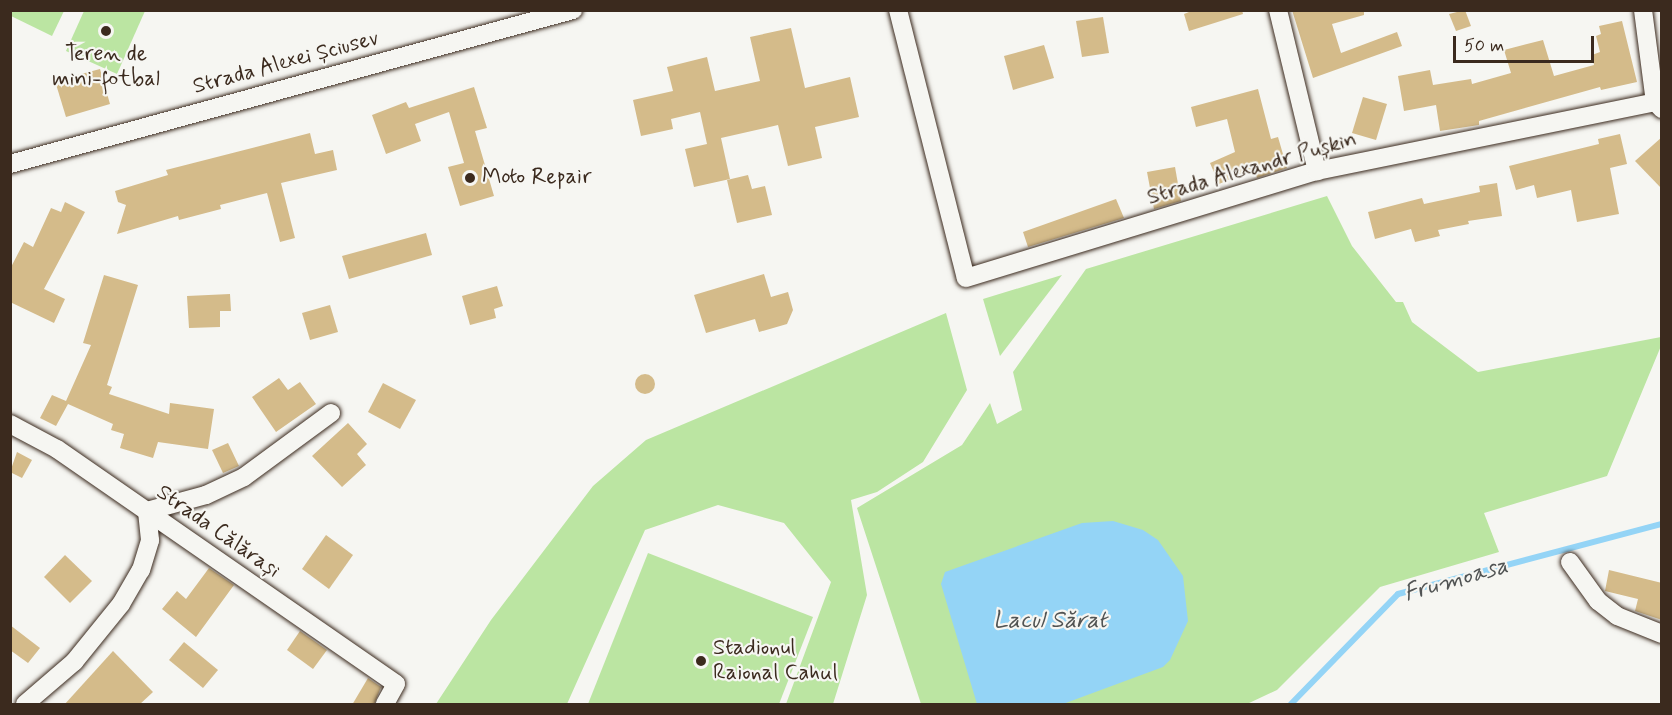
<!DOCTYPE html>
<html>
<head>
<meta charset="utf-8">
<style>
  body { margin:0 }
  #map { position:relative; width:1672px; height:715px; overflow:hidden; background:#f6f6f2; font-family:Mynerve,sans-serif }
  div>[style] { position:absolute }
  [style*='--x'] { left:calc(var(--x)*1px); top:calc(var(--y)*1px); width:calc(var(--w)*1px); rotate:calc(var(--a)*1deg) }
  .green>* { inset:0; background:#bbe5a2 }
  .water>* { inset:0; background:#94d4f6 }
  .stream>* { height:6px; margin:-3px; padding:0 3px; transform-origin:3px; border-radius:3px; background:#94d4f6 }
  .building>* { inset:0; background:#d4bb8a }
  .round { border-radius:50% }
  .roads { filter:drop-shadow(0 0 2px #3b2a1e) drop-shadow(0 0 2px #3b2a1e) }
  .minor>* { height:18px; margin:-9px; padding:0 9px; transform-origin:9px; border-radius:9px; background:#f6f6f2 }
  .dots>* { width:16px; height:16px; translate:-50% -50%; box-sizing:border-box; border:3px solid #f6f6f2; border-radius:50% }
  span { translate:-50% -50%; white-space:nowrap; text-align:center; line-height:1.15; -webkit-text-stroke:4.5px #f6f6f2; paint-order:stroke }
  .poi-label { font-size:22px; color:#3b2a1e }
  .left { translate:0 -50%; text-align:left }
  .street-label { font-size:22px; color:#3b2a1e }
  .water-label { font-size:24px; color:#515454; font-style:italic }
  .frame { position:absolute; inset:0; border:12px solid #3b2a1e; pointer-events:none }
  .scale { position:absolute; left:1453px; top:36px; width:141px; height:27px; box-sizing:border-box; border:3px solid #3b2a1e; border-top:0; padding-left:8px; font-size:18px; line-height:21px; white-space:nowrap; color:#3b2a1e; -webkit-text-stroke:4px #f6f6f2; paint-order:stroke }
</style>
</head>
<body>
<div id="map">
  <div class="green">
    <div style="clip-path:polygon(11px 10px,64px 10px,64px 11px,52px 36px,11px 16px)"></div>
    <div style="clip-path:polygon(84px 11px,145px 11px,117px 74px,66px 51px)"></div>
    <div style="clip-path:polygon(1327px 196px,1352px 246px,1396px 302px,1403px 302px,1412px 322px,1478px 372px,1661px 337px,1661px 346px,1607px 476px,1484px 513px,1499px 552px,1380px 587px,1277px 690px,1247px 704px,921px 704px,857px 508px,962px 445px,990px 403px,997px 424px,1022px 410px,1013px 372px,1086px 269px)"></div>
    <div style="clip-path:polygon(1062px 275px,1000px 356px,983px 299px)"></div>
    <div style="clip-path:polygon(946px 313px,967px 390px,923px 462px,877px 492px,851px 500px,867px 595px,833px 704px,786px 704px,831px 582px,784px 523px,718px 505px,645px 530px,567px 704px,436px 704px,491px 620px,593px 486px,646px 440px)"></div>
    <div style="clip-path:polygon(648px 553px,813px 617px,779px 704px,588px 704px)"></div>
  </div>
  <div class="water">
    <div style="clip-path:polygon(1113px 521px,1143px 530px,1158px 540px,1183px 576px,1188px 621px,1170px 660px,1163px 667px,1063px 704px,977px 704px,941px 584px,945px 572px,1082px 523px)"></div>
  </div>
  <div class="stream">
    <div style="--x:1291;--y:704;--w:153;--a:-45.8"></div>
    <div style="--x:1398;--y:594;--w:273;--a:-14.9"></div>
  </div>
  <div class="building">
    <div style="clip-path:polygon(1194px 10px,1242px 10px,1243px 14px,1189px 31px,1184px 14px)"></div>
    <div style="clip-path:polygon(1292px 10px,1364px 10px,1364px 15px,1332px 24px,1341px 53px,1397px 32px,1402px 46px,1313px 78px)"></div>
    <div style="clip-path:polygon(1465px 10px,1471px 26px,1456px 31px,1449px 14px)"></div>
    <div style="clip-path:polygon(1103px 17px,1109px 53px,1082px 57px,1076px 21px)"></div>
    <div style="clip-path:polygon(1622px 21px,1637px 82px,1601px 90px,1600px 87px,1479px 121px,1479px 125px,1440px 131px,1436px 105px,1404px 111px,1398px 76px,1430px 70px,1433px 85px,1471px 79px,1472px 84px,1511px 73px,1504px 50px,1543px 40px,1554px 76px,1594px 65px,1592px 55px,1600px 52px,1596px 36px,1601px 34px,1599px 26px)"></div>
    <div style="clip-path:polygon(791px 28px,805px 88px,850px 77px,859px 117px,815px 127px,822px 158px,788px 166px,778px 125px,721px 138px,730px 179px,694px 187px,685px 149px,707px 144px,700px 112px,671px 119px,673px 129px,641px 136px,633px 100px,673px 91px,667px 67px,707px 57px,715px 91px,760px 81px,750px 37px)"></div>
    <div style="clip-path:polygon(1044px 45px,1054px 78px,1013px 90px,1004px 56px)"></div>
    <div style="clip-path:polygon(100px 69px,110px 104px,66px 117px,55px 81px)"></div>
    <div style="clip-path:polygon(474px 87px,487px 128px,475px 131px,494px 196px,460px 206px,448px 167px,464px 163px,449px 112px,415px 124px,421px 141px,386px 154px,372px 115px,406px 102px,409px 108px)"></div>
    <div style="clip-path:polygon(1258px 89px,1271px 139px,1278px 137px,1287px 168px,1257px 178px,1254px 169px,1219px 184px,1210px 163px,1235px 152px,1227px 119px,1196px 127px,1191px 107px)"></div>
    <div style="clip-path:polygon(1363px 97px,1387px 104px,1376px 140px,1352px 133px)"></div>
    <div style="clip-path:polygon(310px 133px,315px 154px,333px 150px,337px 170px,281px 183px,295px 238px,280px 242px,267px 193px,220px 205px,221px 209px,179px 220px,178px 216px,117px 234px,126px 205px,118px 202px,115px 191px,168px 175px,166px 170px)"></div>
    <div style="clip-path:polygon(1620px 134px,1627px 164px,1610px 168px,1619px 214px,1577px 222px,1571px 190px,1537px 198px,1534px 185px,1516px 190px,1509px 166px,1599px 144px,1598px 139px)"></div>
    <div style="clip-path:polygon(1662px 137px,1662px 189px,1635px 161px)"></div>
    <div style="clip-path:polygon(1175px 167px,1181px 201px,1154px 209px,1147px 172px)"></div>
    <div style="clip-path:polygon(748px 175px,752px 189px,765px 186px,772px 215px,737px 223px,727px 180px)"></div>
    <div style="clip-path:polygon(1497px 183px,1502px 216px,1468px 221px,1469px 224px,1438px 230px,1440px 236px,1415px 242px,1411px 229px,1375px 239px,1368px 212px,1422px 198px,1424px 204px,1480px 192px,1479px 186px)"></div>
    <div style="clip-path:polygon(1116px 199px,1124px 218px,1028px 247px,1023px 232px)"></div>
    <div style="clip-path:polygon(65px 202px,85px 212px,44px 289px,65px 299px,54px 323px,10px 302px,10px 269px,24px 242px,33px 247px,51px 208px,61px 212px)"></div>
    <div style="clip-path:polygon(426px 233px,432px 255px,349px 279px,342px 256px)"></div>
    <div style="clip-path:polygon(764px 274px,771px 297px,788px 292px,793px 310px,787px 324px,759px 332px,755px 319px,706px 333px,694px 295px)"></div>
    <div style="clip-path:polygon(104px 275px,138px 285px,107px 385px,112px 387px,109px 394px,169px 414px,170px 403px,214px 409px,208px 449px,158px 442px,153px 458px,120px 448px,124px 434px,111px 430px,113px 424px,68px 404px,56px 426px,40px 418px,52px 395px,66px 401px,91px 345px,83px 343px)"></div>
    <div style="clip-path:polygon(497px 286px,503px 306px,494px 309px,496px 318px,470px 325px,462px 296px)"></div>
    <div style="clip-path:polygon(230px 294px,231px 311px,220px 311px,220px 327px,189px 328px,187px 296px)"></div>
    <div style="clip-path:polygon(330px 305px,338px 332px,310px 340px,302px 313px)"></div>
    <div class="round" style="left:635px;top:374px;width:20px;height:20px"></div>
    <div style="clip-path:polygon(279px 378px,288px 390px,300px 382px,316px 404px,276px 432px,252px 397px)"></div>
    <div style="clip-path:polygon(383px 383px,416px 400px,400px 429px,368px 412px)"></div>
    <div style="clip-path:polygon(348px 423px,367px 444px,357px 454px,366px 465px,342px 487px,312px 456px)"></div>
    <div style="clip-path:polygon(228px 443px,239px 466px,223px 473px,212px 450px)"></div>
    <div style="clip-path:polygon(17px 452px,32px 460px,22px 478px,10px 472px)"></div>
    <div style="clip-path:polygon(326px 535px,353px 555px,329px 589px,302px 569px)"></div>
    <div style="clip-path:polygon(65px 555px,92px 581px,70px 603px,44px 577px)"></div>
    <div style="clip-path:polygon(209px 568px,234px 585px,196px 637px,162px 609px,177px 591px,186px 599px)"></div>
    <div style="clip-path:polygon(1609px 570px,1662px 583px,1662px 620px,1635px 611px,1638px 599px,1605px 591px)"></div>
    <div style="clip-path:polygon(10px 625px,40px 648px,28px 663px,10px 650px)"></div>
    <div style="clip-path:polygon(300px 631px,327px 650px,313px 669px,287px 650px)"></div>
    <div style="clip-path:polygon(184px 642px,218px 670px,203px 688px,169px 660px)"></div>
    <div style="clip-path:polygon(113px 651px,153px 692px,139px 705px,64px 705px)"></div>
    <div style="clip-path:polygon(368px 678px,381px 687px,374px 705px,352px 705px)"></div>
  </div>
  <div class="roads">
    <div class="minor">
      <div style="--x:898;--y:10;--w:276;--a:75.8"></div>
      <div style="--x:966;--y:278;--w:367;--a:-17"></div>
      <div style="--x:1317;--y:171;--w:352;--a:-11.5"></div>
      <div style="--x:1278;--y:10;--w:166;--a:76.4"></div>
      <div style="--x:1643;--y:10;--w:93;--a:82.6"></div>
      <div style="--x:1655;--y:102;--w:10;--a:45"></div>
      <div style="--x:10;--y:164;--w:584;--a:-15.3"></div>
      <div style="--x:10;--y:424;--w:53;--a:28"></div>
      <div style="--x:57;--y:449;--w:412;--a:34.7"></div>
      <div style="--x:396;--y:684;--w:23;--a:119"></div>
      <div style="--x:1570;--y:562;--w:48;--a:54.3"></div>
      <div style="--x:1598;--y:601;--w:24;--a:38"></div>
      <div style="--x:1617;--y:616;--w:48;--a:21.8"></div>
      <div style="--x:25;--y:704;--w:65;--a:-40.6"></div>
      <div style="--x:74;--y:662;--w:75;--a:-51"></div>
      <div style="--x:121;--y:604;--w:39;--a:-60"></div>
      <div style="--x:141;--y:570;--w:31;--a:-73"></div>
      <div style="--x:150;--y:540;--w:29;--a:-96"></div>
      <div style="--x:147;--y:511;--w:61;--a:-15.2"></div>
      <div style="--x:206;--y:495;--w:42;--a:-25.3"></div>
      <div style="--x:244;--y:477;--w:108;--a:-36.3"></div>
    </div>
  </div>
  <div class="dots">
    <div style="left:106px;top:31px;background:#3b2a1e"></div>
    <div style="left:470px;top:178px;background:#3b2a1e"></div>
    <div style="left:701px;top:661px;background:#3b2a1e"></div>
  </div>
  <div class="poi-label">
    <span style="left:106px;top:67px">Teren de<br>mini-fotbal</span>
    <span class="left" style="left:482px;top:178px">Moto Repair</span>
    <span class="left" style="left:713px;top:661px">Stadionul<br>Raional Cahul</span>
  </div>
  <div class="street-label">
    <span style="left:286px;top:63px;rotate:-15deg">Strada Alexei Șciusev</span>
    <span style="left:1252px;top:169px;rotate:-16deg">Strada Alexandr Pușkin</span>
    <span style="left:218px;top:532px;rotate:35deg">Strada Călărași</span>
  </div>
  <div class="water-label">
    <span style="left:1456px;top:580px;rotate:-16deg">Frumoasa</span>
    <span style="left:1050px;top:621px">Lacul Sărat</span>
  </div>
  <div class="frame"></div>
  <div class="scale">50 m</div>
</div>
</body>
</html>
